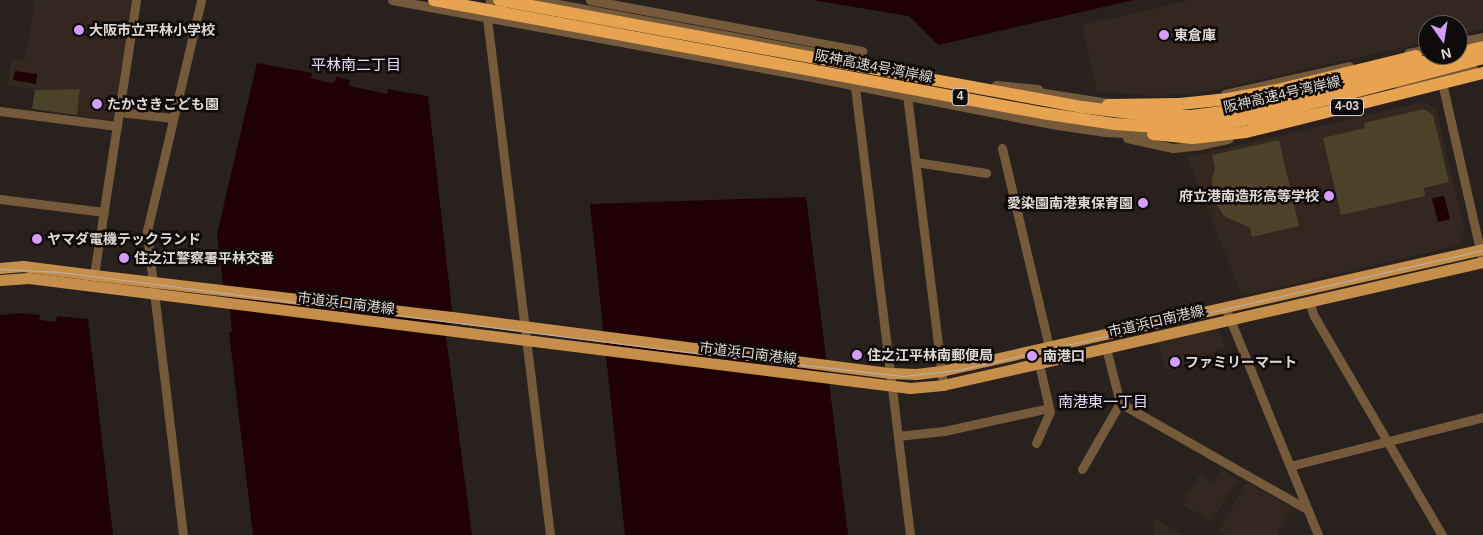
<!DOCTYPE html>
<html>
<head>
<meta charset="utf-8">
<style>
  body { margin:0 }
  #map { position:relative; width:1483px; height:535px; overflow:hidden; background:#28211e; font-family:Helvetica,"Noto Sans JP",sans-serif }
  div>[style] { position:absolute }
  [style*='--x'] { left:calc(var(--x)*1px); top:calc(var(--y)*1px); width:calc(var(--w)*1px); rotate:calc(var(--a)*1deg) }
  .built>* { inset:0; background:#332720 }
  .green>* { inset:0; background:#4c4229 }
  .water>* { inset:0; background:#1f0005 }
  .minor>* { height:9px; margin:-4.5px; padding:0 4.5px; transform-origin:4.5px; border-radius:4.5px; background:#74593b }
  .major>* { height:11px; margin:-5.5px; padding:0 5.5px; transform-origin:5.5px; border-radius:5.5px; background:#c68e4b }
  .highway>* { height:12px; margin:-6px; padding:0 6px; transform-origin:6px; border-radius:6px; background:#e7a350 }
  .tram>* { height:1px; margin:-0.5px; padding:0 0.5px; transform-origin:0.5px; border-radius:0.5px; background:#b8b3b0 }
  .dots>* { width:14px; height:14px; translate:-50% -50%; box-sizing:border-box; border:2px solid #0e0b0a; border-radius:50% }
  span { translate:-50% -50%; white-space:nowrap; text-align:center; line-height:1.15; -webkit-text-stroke:5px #0e0b0a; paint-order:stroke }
  .shield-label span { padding:1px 4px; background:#0e0b0a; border:1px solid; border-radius:4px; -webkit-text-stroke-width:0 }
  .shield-label { font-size:12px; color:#ded9d6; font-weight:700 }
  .poi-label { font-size:14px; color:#ded9d6; font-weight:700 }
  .left { translate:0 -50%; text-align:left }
  .right { translate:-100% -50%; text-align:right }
  .street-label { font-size:14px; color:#ded9d6 }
  .neighbourhood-label { font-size:15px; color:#eadaf6 }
  .north { position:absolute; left:1418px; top:15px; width:50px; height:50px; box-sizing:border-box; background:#0e0b0a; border:1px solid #615d5c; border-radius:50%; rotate:167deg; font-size:14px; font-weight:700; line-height:20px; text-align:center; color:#ded9d6 }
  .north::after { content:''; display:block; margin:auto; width:18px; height:22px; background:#d49cfb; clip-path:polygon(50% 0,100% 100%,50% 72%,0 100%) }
</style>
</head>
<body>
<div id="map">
  <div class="built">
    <div style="clip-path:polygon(35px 0,132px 0,114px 117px,111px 120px,77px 115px,80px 89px,39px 91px,8px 85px,11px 59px,25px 60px)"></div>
    <div style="clip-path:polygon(1191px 0,1483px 0,1483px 29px,1458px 35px,1458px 25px,1428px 25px,1428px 42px,1200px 93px,1153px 96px,1097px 91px,1082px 25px)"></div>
    <div style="clip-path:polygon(1423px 102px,1436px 109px,1465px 234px,1457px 246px,1242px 296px,1187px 157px)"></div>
    <div style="clip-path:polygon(1215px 329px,1219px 331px,1225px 347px,1183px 366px,1165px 370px,1158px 342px)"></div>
    <div style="clip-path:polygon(1221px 469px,1237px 479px,1212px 522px,1182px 505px,1199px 475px,1213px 483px)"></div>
    <div style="clip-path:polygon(1246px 482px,1292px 508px,1277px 535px,1227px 535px,1219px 530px)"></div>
    <div style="clip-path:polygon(1155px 519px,1183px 535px,1155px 535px,1153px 523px)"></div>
  </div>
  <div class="green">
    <div style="clip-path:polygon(80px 89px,77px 115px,32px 109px,35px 90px)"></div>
    <div style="clip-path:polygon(1424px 109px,1433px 115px,1449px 182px,1424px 188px,1425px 196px,1341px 215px,1323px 138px,1365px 128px,1364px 123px)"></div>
    <div style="clip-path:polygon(1279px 140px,1299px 226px,1252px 237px,1250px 228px,1224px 216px,1217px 205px,1212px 190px,1212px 178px,1215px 168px,1212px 155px)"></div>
  </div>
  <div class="water">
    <div style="clip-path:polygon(813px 0,1134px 0,938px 45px,909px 16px)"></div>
    <div style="clip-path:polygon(257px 63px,312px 73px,311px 78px,331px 83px,335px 82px,336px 77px,350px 80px,349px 86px,387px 94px,388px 89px,428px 96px,452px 310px,446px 336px,472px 535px,253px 535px,229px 333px,232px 332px,230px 310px,223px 282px,217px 234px)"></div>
    <div style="clip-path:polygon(15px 71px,37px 74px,36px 84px,13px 80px)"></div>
    <div style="clip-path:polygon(1444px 196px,1450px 219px,1438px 222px,1432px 198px)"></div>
    <div style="clip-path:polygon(806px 197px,848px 535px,625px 535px,590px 204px)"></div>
    <div style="clip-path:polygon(23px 313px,40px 315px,39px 320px,56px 322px,57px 316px,88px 319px,113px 535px,0 535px,0 315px)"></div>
  </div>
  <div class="minor">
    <div style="--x:392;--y:0;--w:406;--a:10.4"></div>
    <div style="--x:791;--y:73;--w:271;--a:11.1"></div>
    <div style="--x:1057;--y:125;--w:49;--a:8.3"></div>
    <div style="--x:1105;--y:132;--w:53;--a:3.2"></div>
    <div style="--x:490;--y:0;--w:18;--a:99"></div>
    <div style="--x:487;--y:18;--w:521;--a:83.05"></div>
    <div style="--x:537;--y:0;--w:299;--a:10.6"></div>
    <div style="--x:590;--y:0;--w:277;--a:10.6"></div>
    <div style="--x:1458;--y:42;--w:25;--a:-11"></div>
    <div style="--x:1408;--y:53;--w:20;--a:-11"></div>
    <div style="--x:858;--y:82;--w:6;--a:121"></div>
    <div style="--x:855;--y:87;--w:451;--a:83"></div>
    <div style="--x:996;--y:85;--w:42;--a:5.4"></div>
    <div style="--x:1400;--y:86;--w:75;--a:-13.1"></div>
    <div style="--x:1443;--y:87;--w:180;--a:77.2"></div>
    <div style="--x:1031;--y:91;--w:85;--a:8.8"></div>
    <div style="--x:1225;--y:94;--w:127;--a:-12.7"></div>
    <div style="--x:907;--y:95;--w:292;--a:82.9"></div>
    <div style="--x:0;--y:111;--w:118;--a:7.3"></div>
    <div style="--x:119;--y:112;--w:54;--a:6.3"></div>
    <div style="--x:1127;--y:138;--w:47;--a:12.3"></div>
    <div style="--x:1173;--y:148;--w:27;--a:-6"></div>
    <div style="--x:1200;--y:145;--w:29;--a:-12"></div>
    <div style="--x:1002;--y:148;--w:204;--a:76.7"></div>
    <div style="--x:916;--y:162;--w:71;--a:8.9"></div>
    <div style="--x:0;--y:199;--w:105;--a:7.1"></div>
    <div style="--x:94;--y:275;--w:278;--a:-81.3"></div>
    <div style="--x:1309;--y:301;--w:16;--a:72"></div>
    <div style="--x:1314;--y:316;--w:254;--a:59.7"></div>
    <div style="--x:1225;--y:307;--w:246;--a:67.8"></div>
    <div style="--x:1106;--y:348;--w:57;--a:75.7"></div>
    <div style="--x:1120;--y:403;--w:216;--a:29.6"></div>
    <div style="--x:898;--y:436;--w:46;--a:-6.2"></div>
    <div style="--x:944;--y:431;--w:107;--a:-12.4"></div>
    <div style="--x:1036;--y:443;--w:34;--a:-66"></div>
    <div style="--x:1050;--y:412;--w:49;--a:-102.9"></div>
    <div style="--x:1290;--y:466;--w:199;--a:-14.2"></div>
    <div style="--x:1082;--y:469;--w:76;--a:-60.1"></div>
    <div style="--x:183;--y:535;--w:306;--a:-96.8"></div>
    <div style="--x:147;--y:231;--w:237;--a:-76.8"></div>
  </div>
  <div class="major">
    <div style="--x:0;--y:268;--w:23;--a:-5"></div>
    <div style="--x:23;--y:266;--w:72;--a:7.2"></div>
    <div style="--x:94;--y:275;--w:360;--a:6.7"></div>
    <div style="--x:452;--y:317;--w:442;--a:7.3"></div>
    <div style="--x:890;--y:373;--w:26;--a:2"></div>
    <div style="--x:916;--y:374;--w:25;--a:-7"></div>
    <div style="--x:941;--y:371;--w:556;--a:-12.69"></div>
    <div style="--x:0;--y:280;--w:29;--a:-4"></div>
    <div style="--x:29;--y:278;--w:888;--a:7.12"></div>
    <div style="--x:910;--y:388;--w:33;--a:-5"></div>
    <div style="--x:943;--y:385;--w:554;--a:-12.83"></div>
  </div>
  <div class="highway">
    <div style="--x:434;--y:0;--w:618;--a:10.53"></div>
    <div style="--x:1042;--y:113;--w:74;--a:8.6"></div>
    <div style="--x:1115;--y:124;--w:42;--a:4.1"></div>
    <div style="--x:1157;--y:127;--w:41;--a:0"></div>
    <div style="--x:1198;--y:127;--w:59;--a:-8.8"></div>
    <div style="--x:1256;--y:118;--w:235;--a:-14.8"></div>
    <div style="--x:499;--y:0;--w:593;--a:10.4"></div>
    <div style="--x:1082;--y:107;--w:71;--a:7.3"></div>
    <div style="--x:1152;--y:116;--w:39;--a:0"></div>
    <div style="--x:1191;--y:116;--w:62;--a:-7.5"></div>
    <div style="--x:1252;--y:108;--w:205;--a:-15"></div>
    <div style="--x:1458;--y:53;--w:26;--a:-13"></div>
    <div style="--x:1108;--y:105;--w:72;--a:-0.8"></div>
    <div style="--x:1180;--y:104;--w:48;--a:-5.9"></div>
    <div style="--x:1228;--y:99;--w:50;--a:-10.4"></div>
    <div style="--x:1277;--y:90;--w:143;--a:-13.7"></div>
    <div style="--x:1153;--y:134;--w:40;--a:5.7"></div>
    <div style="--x:1193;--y:138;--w:53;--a:-6.5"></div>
    <div style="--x:1246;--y:132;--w:244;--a:-14"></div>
  </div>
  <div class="tram">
    <div style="--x:0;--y:269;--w:61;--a:2.8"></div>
    <div style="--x:61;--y:272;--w:614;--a:7.3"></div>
    <div style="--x:670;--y:350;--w:234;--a:6.4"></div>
    <div style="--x:903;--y:376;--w:55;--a:-6.2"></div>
    <div style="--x:958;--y:370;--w:539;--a:-12.88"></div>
  </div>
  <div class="dots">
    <div style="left:79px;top:30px;background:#d49cfb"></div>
    <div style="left:1164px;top:35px;background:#d49cfb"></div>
    <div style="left:97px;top:104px;background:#d49cfb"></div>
    <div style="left:1329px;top:196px;background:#d49cfb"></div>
    <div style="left:1143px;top:203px;background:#d49cfb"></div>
    <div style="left:37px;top:239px;background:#d49cfb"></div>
    <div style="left:124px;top:258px;background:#d49cfb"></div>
    <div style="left:857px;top:355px;background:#d49cfb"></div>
    <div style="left:1032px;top:356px;background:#d49cfb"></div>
    <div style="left:1175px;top:362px;background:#d49cfb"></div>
  </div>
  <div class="shield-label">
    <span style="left:960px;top:97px">4</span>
    <span style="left:1347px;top:107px">4-03</span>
  </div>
  <div class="poi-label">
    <span class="left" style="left:89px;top:30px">大阪市立平林小学校</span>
    <span class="left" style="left:1174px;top:35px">東倉庫</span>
    <span class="left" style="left:107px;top:104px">たかさきこども園</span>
    <span class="right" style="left:1319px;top:196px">府立港南造形高等学校</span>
    <span class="right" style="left:1133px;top:203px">愛染園南港東保育園</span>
    <span class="left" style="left:47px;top:239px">ヤマダ電機テックランド</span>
    <span class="left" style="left:134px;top:258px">住之江警察署平林交番</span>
    <span class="left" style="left:867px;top:355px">住之江平林南郵便局</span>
    <span class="left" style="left:1043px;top:356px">南港口</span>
    <span class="left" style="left:1185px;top:362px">ファミリーマート</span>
  </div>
  <div class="street-label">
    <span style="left:874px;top:66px;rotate:11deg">阪神高速4号湾岸線</span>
    <span style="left:1282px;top:94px;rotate:-13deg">阪神高速4号湾岸線</span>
    <span style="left:346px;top:303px;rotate:7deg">市道浜口南港線</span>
    <span style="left:1156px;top:321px;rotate:-13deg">市道浜口南港線</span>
    <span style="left:748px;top:353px;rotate:7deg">市道浜口南港線</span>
  </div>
  <div class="neighbourhood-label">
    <span style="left:356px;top:65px">平林南二丁目</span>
    <span style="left:1103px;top:402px">南港東一丁目</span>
  </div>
  <div class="north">N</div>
</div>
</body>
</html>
